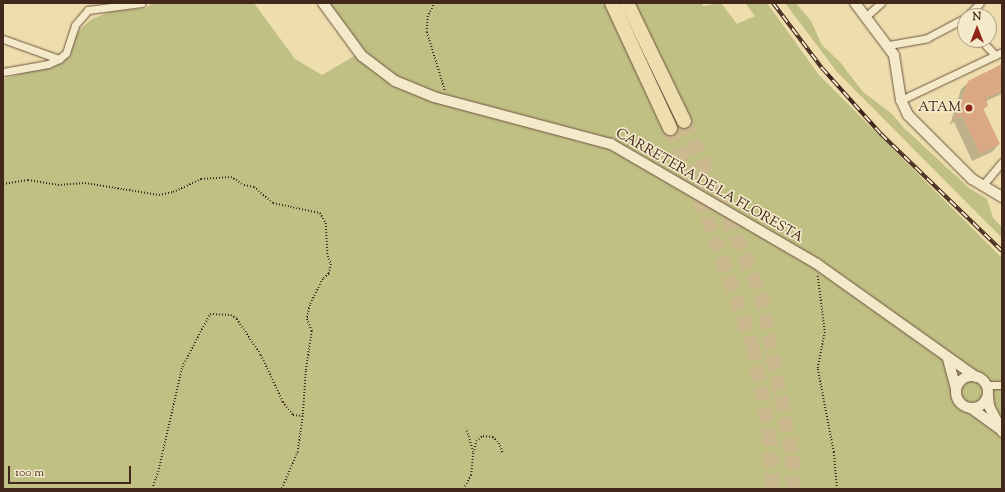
<!DOCTYPE html>
<html>
<head>
<meta charset="utf-8">
<style>
  body { margin:0 }
  #map { position:relative; width:1005px; height:492px; overflow:hidden; background:#eedead; font-family:"Sorts Mill Goudy",serif }
  div>[style] { position:absolute }
  [style*='--x'] { left:calc(var(--x)*1px); top:calc(var(--y)*1px); width:calc(var(--w)*1px); rotate:calc(var(--a)*1deg) }
  .green>* { inset:0; background:#c0bf84 }
  .shadow>* { inset:0; background:#0003 }
  .building>* { inset:0; background:#dba884 }
  .highway-tunnel>* { height:14px; margin-top:-7px; transform-origin:0; background:repeating-linear-gradient(90deg,#ccb990 0 14px,transparent 0 21px) }
  .path>* { height:1.5px; margin-top:-0.75px; transform-origin:0; background:repeating-linear-gradient(90deg,#42271c 0 1px,transparent 0 3px) }
  .roads { filter:drop-shadow(0 0 1px #6d5540) drop-shadow(0 0 1px #6d5540) }
  .street>* { height:7px; margin:-3.5px; padding:0 3.5px; transform-origin:3.5px; border-radius:3.5px; background:#f4eaca }
  .secondary>* { height:10px; margin:-5px; padding:0 5px; transform-origin:5px; border-radius:5px; background:#f4eaca }
  .secondary>.ring { margin:-5px; padding:0; box-sizing:content-box; background:none; border:10px solid #f4eaca; border-radius:50% }
  .highway>* { height:14px; margin:-7px; padding:0 7px; transform-origin:7px; border-radius:7px; background:#eedead }
  .rail>* { height:4px; margin-top:-2px; transform-origin:0; background:repeating-linear-gradient(90deg,#f4eaca 0 8px,#42271c 0 16px); box-sizing:border-box; border-block:1px solid #42271c }
  .dots>* { width:11px; height:11px; translate:-50% -50%; box-sizing:border-box; border:2px solid #f4eaca; border-radius:50% }
  span { translate:-50% -50%; white-space:nowrap; text-align:center; line-height:1.15; -webkit-text-stroke:3.5px #f4eaca; paint-order:stroke }
  .poi-label { font-size:14px; color:#42271c }
  .right { translate:-100% -50%; text-align:right }
  .street-label { font-size:14px; color:#42271c }
  .frame { position:absolute; inset:0; border:4px solid #42271c; pointer-events:none }
  .north { position:absolute; left:957px; top:8px; width:40px; height:40px; box-sizing:border-box; background:#f4eaca; border:1px solid #ad9c84; border-radius:50%; rotate:0deg; font-size:11px; font-weight:700; line-height:16px; text-align:center; color:#42271c }
  .north::after { content:''; display:block; margin:auto; width:14px; height:18px; background:#8f2418; clip-path:polygon(50% 0,100% 100%,50% 72%,0 100%) }
  .scale { position:absolute; left:8px; top:466px; width:123px; height:18px; box-sizing:border-box; border:2px solid #42271c; border-top:0; padding-left:5px; font-size:12px; line-height:14px; white-space:nowrap; color:#42271c; -webkit-text-stroke:3px #f4eaca; paint-order:stroke }
</style>
</head>
<body>
<div id="map">
  <div class="green">
    <div style="clip-path:polygon(153px 3px,254px 3px,295px 59px,322px 75px,361px 52px,329px 3px,702px 3px,703px 6px,721px 3px,737px 24px,755px 16px,745px 3px,767px 3px,819px 75px,1002px 258px,1002px 489px,3px 489px,3px 79px,58px 63px,66px 58px,79px 30px,92px 19px,112px 11px,146px 8px)"></div>
    <div style="clip-path:polygon(785px 3px,796px 3px,811px 21px,822px 45px,840px 62px,863px 92px,892px 114px,903px 127px,969px 188px,987px 199px,993px 218px,1002px 227px,1002px 238px,837px 72px)"></div>
  </div>
  <div class="shadow">
    <div style="clip-path:polygon(1002px 65px,1002px 94px,986px 101px,987px 106px,983px 110px,999px 144px,992px 152px,972px 161px,954px 122px,950px 125px,961px 89px,969px 82px)"></div>
  </div>
  <div class="building">
    <div style="clip-path:polygon(1002px 64px,1002px 91px,986px 98px,988px 106px,983px 108px,1000px 144px,980px 154px,962px 116px,956px 118px,968px 81px)"></div>
  </div>
  <div class="highway-tunnel">
    <div style="--x:684;--y:121;--w:189;--a:66"></div>
    <div style="--x:761;--y:294;--w:165;--a:79.2"></div>
    <div style="--x:792;--y:456;--w:33;--a:88"></div>
    <div style="--x:670;--y:128;--w:76;--a:66.8"></div>
    <div style="--x:700;--y:198;--w:157;--a:70.3"></div>
    <div style="--x:753;--y:346;--w:87;--a:79.5"></div>
    <div style="--x:769;--y:432;--w:57;--a:86"></div>
  </div>
  <div class="path">
    <div style="--x:435;--y:3;--w:15;--a:118"></div>
    <div style="--x:428;--y:16;--w:16;--a:94"></div>
    <div style="--x:427;--y:32;--w:61;--a:72.8"></div>
    <div style="--x:3;--y:184;--w:25;--a:-9"></div>
    <div style="--x:28;--y:180;--w:30;--a:9"></div>
    <div style="--x:58;--y:185;--w:27;--a:-4"></div>
    <div style="--x:85;--y:183;--w:75;--a:9.2"></div>
    <div style="--x:159;--y:195;--w:14;--a:-12"></div>
    <div style="--x:173;--y:192;--w:31;--a:-25"></div>
    <div style="--x:201;--y:179;--w:30;--a:-4"></div>
    <div style="--x:231;--y:177;--w:15;--a:32"></div>
    <div style="--x:244;--y:185;--w:10;--a:11"></div>
    <div style="--x:254;--y:187;--w:25;--a:40"></div>
    <div style="--x:273;--y:203;--w:48;--a:12"></div>
    <div style="--x:320;--y:213;--w:12;--a:59"></div>
    <div style="--x:326;--y:223;--w:33;--a:87"></div>
    <div style="--x:328;--y:256;--w:9;--a:69"></div>
    <div style="--x:331;--y:264;--w:10;--a:101"></div>
    <div style="--x:329;--y:274;--w:8;--a:140"></div>
    <div style="--x:323;--y:279;--w:29;--a:117"></div>
    <div style="--x:310;--y:305;--w:14;--a:102"></div>
    <div style="--x:307;--y:319;--w:13;--a:67"></div>
    <div style="--x:312;--y:331;--w:40;--a:98.5"></div>
    <div style="--x:306;--y:371;--w:45;--a:93.8"></div>
    <div style="--x:303;--y:416;--w:36;--a:98"></div>
    <div style="--x:298;--y:452;--w:40;--a:113.4"></div>
    <div style="--x:818;--y:276;--w:56;--a:82.9"></div>
    <div style="--x:825;--y:332;--w:38;--a:101"></div>
    <div style="--x:818;--y:369;--w:85;--a:79.1"></div>
    <div style="--x:834;--y:452;--w:37;--a:85"></div>
    <div style="--x:474;--y:450;--w:9;--a:-77"></div>
    <div style="--x:476;--y:441;--w:9;--a:-36"></div>
    <div style="--x:483;--y:436;--w:10;--a:6"></div>
    <div style="--x:493;--y:437;--w:8;--a:45"></div>
    <div style="--x:499;--y:443;--w:11;--a:68"></div>
    <div style="--x:152;--y:489;--w:18;--a:-71"></div>
    <div style="--x:158;--y:472;--w:108;--a:-77.1"></div>
    <div style="--x:182;--y:367;--w:60;--a:-62.2"></div>
    <div style="--x:210;--y:314;--w:21;--a:3"></div>
    <div style="--x:231;--y:315;--w:7;--a:34"></div>
    <div style="--x:237;--y:319;--w:43;--a:56.3"></div>
    <div style="--x:261;--y:355;--w:52;--a:64.9"></div>
    <div style="--x:283;--y:402;--w:16;--a:52"></div>
    <div style="--x:293;--y:415;--w:10;--a:6"></div>
    <div style="--x:463;--y:489;--w:16;--a:-60"></div>
    <div style="--x:471;--y:475;--w:23;--a:-85"></div>
    <div style="--x:473;--y:452;--w:24;--a:-107"></div>
  </div>
  <div class="roads">
    <div class="street">
      <div style="--x:967;--y:16;--w:18;--a:-45"></div>
      <div style="--x:865;--y:17;--w:21;--a:-41"></div>
      <div style="--x:3;--y:39;--w:59;--a:19.7"></div>
      <div style="--x:981;--y:40;--w:21;--a:47"></div>
      <div style="--x:889;--y:45;--w:39;--a:-10"></div>
      <div style="--x:927;--y:38;--w:43;--a:-27.8"></div>
      <div style="--x:3;--y:72;--w:46;--a:-10.1"></div>
      <div style="--x:48;--y:64;--w:12;--a:-24"></div>
      <div style="--x:59;--y:59;--w:9;--a:-41"></div>
      <div style="--x:66;--y:53;--w:29;--a:-72"></div>
      <div style="--x:75;--y:25;--w:20;--a:-49"></div>
      <div style="--x:88;--y:10;--w:54;--a:-7.4"></div>
      <div style="--x:901;--y:100;--w:112;--a:-25.4"></div>
      <div style="--x:982;--y:186;--w:31;--a:-50"></div>
      <div style="--x:986;--y:385;--w:16;--a:0"></div>
    </div>
    <div class="secondary">
      <div style="--x:323;--y:3;--w:66;--a:53.7"></div>
      <div style="--x:362;--y:56;--w:41;--a:37.1"></div>
      <div style="--x:395;--y:81;--w:42;--a:22.3"></div>
      <div style="--x:434;--y:97;--w:183;--a:14.9"></div>
      <div style="--x:611;--y:144;--w:238;--a:30.2"></div>
      <div style="--x:817;--y:264;--w:195;--a:35.4"></div>
      <div style="--x:855;--y:3;--w:65;--a:53.1"></div>
      <div style="--x:894;--y:55;--w:46;--a:81.2"></div>
      <div style="--x:901;--y:100;--w:17;--a:65"></div>
      <div style="--x:908;--y:115;--w:91;--a:45"></div>
      <div style="--x:972;--y:179;--w:35;--a:31"></div>
      <div style="--x:948;--y:359;--w:30;--a:75"></div>
      <div class="ring" style="left:956px;top:376px;width:22px;height:22px"></div>
      <div style="--x:988;--y:396;--w:10;--a:84"></div>
      <div style="--x:989;--y:406;--w:29;--a:63"></div>
      <div style="--x:971;--y:408;--w:34;--a:36"></div>
    </div>
    <div class="highway">
      <div style="--x:612;--y:3;--w:138;--a:65.1"></div>
      <div style="--x:627;--y:3;--w:131;--a:64.2"></div>
    </div>
  </div>
  <div class="rail">
    <div style="--x:773;--y:3;--w:81;--a:53"></div>
    <div style="--x:822;--y:68;--w:89;--a:48.2"></div>
    <div style="--x:881;--y:134;--w:168;--a:44"></div>
  </div>
  <div class="dots">
    <div style="left:969px;top:108px;background:#8f2418"></div>
  </div>
  <div class="poi-label">
    <span class="right" style="left:961px;top:108px">ATAM</span>
  </div>
  <div class="street-label">
    <span style="left:709px;top:186px;rotate:30deg">CARRETERA DE LA FLORESTA</span>
  </div>
  <div class="frame"></div>
  <div class="north">N</div>
  <div class="scale">100 m</div>
</div>
</body>
</html>
